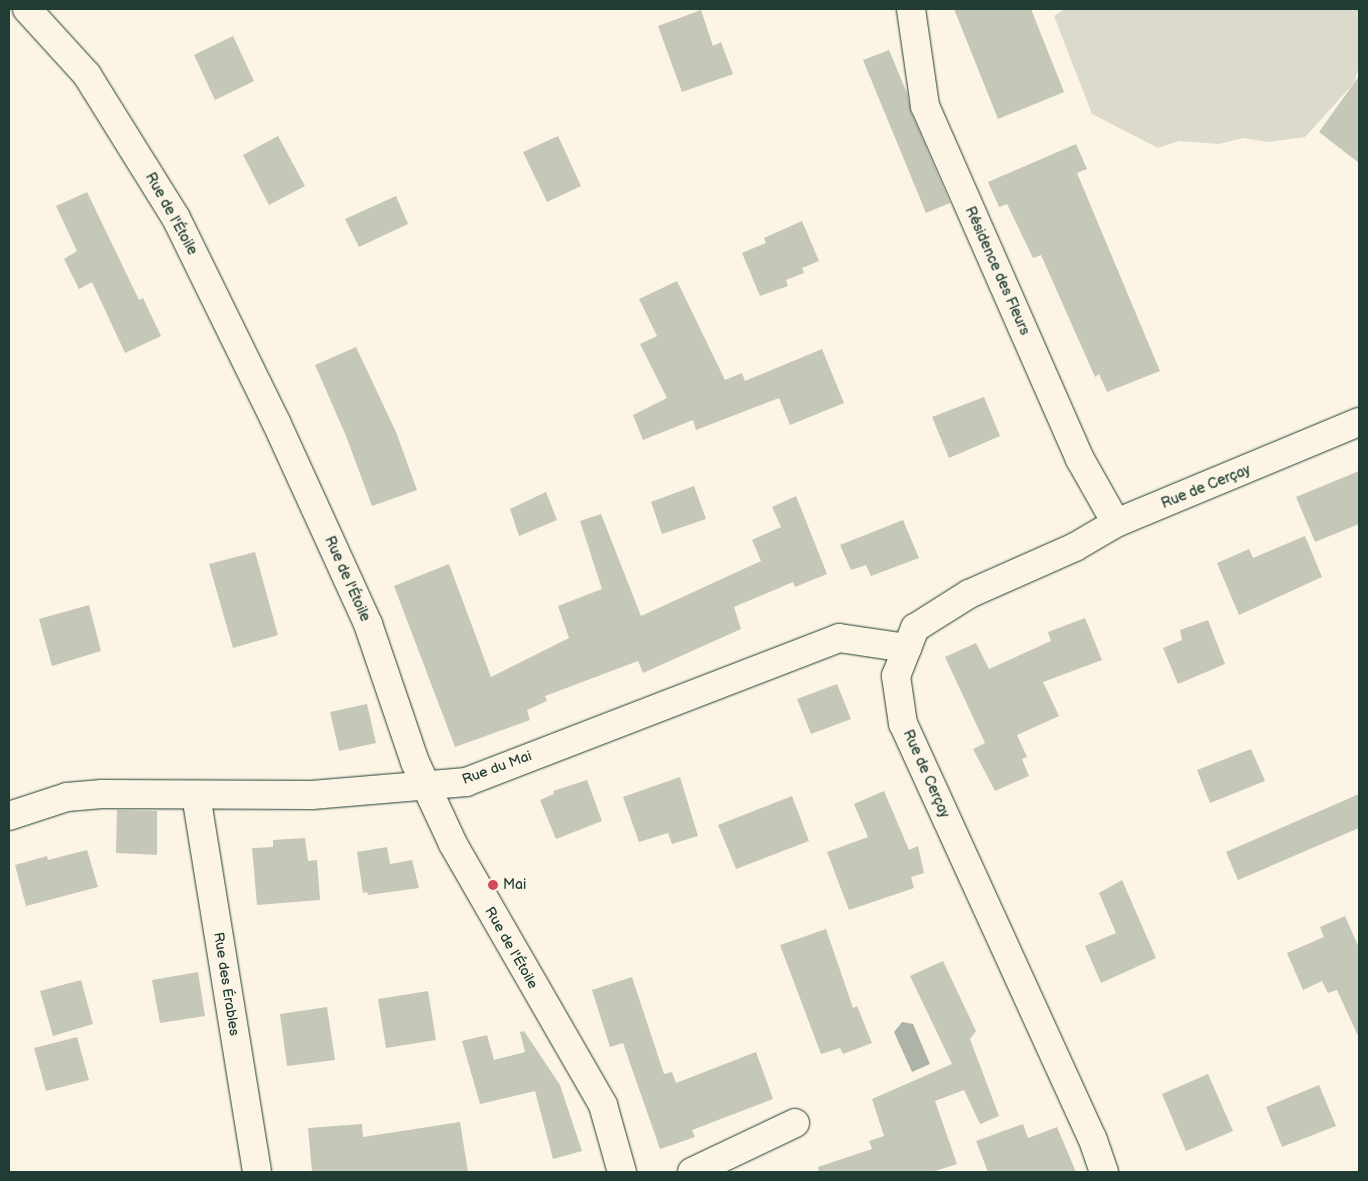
<!DOCTYPE html>
<html>
<head>
<meta charset="utf-8">
<style>
  body { margin:0 }
  #map { position:relative; width:1368px; height:1181px; overflow:hidden; background:#fcf5e5; font-family:"Balsamiq Sans",sans-serif }
  div>[style] { position:absolute }
  [style*='--x'] { left:calc(var(--x)*1px); top:calc(var(--y)*1px); width:calc(var(--w)*1px); rotate:calc(var(--a)*1deg) }
  .green>* { inset:0; background:#dcdacc }
  .water>* { inset:0; background:#aeb3a7 }
  .building>* { inset:0; background:#c5c7b9 }
  .roads { filter:drop-shadow(0 0 1px #1f3d34) drop-shadow(0 0 1px #1f3d34) }
  .minor>* { height:28px; margin:-14px; padding:0 14px; transform-origin:14px; border-radius:14px; background:#fcf5e5 }
  .tertiary>* { height:28px; margin:-14px; padding:0 14px; transform-origin:14px; border-radius:14px; background:#fcf5e5 }
  .dots>* { width:14px; height:14px; translate:-50% -50%; box-sizing:border-box; border:2px solid #fcf5e5; border-radius:50% }
  span { translate:-50% -50%; white-space:nowrap; text-align:center; line-height:1.15; -webkit-text-stroke:4px #fcf5e5; paint-order:stroke }
  .street-label { font-size:14px; color:#1f3d34 }
  .poi-label { font-size:14px; color:#1f3d34 }
  .left { translate:0 -50%; text-align:left }
  .frame { position:absolute; inset:0; border:10px solid #1f3d34; pointer-events:none }
</style>
</head>
<body>
<div id="map">
  <div class="green">
    <div style="clip-path:polygon(1065px 9px,1359px 9px,1359px 66px,1354px 83px,1305px 137px,1269px 142px,1243px 138px,1219px 144px,1179px 141px,1158px 148px,1092px 114px,1054px 16px)"></div>
  </div>
  <div class="water">
    <div style="clip-path:polygon(902px 1022px,913px 1024px,930px 1064px,912px 1072px,894px 1032px)"></div>
  </div>
  <div class="building">
    <div style="clip-path:polygon(954px 9px,1031px 9px,1064px 92px,998px 119px)"></div>
    <div style="clip-path:polygon(701px 10px,713px 46px,721px 42px,733px 74px,682px 92px,658px 26px)"></div>
    <div style="clip-path:polygon(233px 36px,254px 81px,215px 100px,194px 55px)"></div>
    <div style="clip-path:polygon(889px 50px,907px 93px,911px 112px,950px 203px,926px 213px,863px 60px)"></div>
    <div style="clip-path:polygon(1359px 76px,1359px 163px,1319px 132px)"></div>
    <div style="clip-path:polygon(278px 136px,305px 186px,269px 205px,243px 155px)"></div>
    <div style="clip-path:polygon(558px 136px,581px 186px,547px 202px,523px 152px)"></div>
    <div style="clip-path:polygon(1076px 144px,1087px 169px,1077px 173px,1160px 371px,1107px 392px,1099px 374px,1095px 377px,1041px 255px,1033px 258px,1007px 204px,999px 207px,988px 182px)"></div>
    <div style="clip-path:polygon(87px 192px,139px 300px,143px 298px,161px 336px,125px 353px,92px 282px,79px 289px,64px 259px,77px 251px,56px 206px)"></div>
    <div style="clip-path:polygon(396px 196px,408px 224px,359px 247px,345px 219px)"></div>
    <div style="clip-path:polygon(802px 221px,819px 261px,802px 268px,804px 273px,786px 280px,788px 286px,760px 296px,742px 253px,766px 243px,764px 238px)"></div>
    <div style="clip-path:polygon(677px 281px,725px 380px,742px 373px,745px 381px,822px 349px,844px 403px,790px 425px,779px 398px,696px 430px,693px 420px,643px 440px,633px 415px,667px 398px,640px 344px,657px 336px,639px 299px)"></div>
    <div style="clip-path:polygon(356px 347px,396px 432px,417px 490px,372px 506px,346px 436px,315px 365px)"></div>
    <div style="clip-path:polygon(984px 397px,1000px 436px,949px 458px,932px 417px)"></div>
    <div style="clip-path:polygon(1359px 471px,1359px 524px,1315px 542px,1296px 497px)"></div>
    <div style="clip-path:polygon(694px 486px,706px 519px,662px 534px,651px 502px)"></div>
    <div style="clip-path:polygon(546px 492px,557px 520px,519px 536px,510px 509px)"></div>
    <div style="clip-path:polygon(796px 496px,827px 574px,795px 587px,793px 582px,734px 607px,741px 629px,643px 673px,638px 661px,545px 696px,547px 701px,527px 710px,530px 720px,455px 747px,394px 586px,449px 564px,491px 677px,569px 638px,558px 606px,602px 589px,580px 521px,601px 514px,641px 616px,761px 561px,752px 540px,781px 527px,772px 507px)"></div>
    <div style="clip-path:polygon(903px 520px,919px 558px,871px 576px,866px 565px,851px 570px,840px 545px)"></div>
    <div style="clip-path:polygon(1305px 536px,1322px 577px,1239px 615px,1217px 563px,1249px 549px,1253px 558px)"></div>
    <div style="clip-path:polygon(255px 552px,278px 635px,233px 648px,209px 564px)"></div>
    <div style="clip-path:polygon(89px 605px,101px 651px,52px 666px,39px 619px)"></div>
    <div style="clip-path:polygon(1085px 618px,1102px 660px,1043px 682px,1059px 716px,1017px 735px,1027px 757px,1022px 759px,1029px 776px,995px 791px,973px 749px,985px 743px,945px 657px,976px 643px,989px 669px,1051px 641px,1048px 632px)"></div>
    <div style="clip-path:polygon(1208px 620px,1225px 664px,1178px 684px,1163px 648px,1182px 640px,1180px 630px)"></div>
    <div style="clip-path:polygon(837px 684px,851px 719px,811px 734px,797px 699px)"></div>
    <div style="clip-path:polygon(367px 704px,376px 743px,339px 751px,330px 712px)"></div>
    <div style="clip-path:polygon(1251px 749px,1265px 781px,1210px 803px,1197px 770px)"></div>
    <div style="clip-path:polygon(680px 777px,698px 836px,672px 844px,668px 833px,639px 842px,623px 797px)"></div>
    <div style="clip-path:polygon(587px 780px,602px 821px,556px 839px,540px 800px,554px 794px,553px 791px)"></div>
    <div style="clip-path:polygon(884px 791px,909px 850px,918px 846px,924px 873px,911px 877px,914px 888px,849px 910px,827px 852px,868px 837px,854px 804px)"></div>
    <div style="clip-path:polygon(1359px 794px,1359px 828px,1238px 880px,1226px 852px)"></div>
    <div style="clip-path:polygon(792px 796px,809px 841px,736px 869px,718px 825px)"></div>
    <div style="clip-path:polygon(117px 810px,157px 811px,157px 855px,116px 853px)"></div>
    <div style="clip-path:polygon(305px 838px,308px 861px,317px 860px,320px 900px,257px 905px,252px 848px,273px 847px,273px 840px)"></div>
    <div style="clip-path:polygon(387px 847px,390px 864px,412px 860px,419px 888px,368px 895px,367px 892px,363px 893px,357px 852px)"></div>
    <div style="clip-path:polygon(87px 850px,98px 887px,26px 906px,15px 865px,47px 856px,48px 860px)"></div>
    <div style="clip-path:polygon(1122px 880px,1156px 958px,1101px 983px,1085px 946px,1116px 933px,1099px 893px)"></div>
    <div style="clip-path:polygon(1345px 916px,1359px 948px,1359px 1038px,1337px 990px,1328px 993px,1322px 981px,1303px 990px,1287px 953px,1324px 937px,1320px 927px)"></div>
    <div style="clip-path:polygon(826px 929px,853px 1008px,857px 1006px,872px 1043px,843px 1054px,840px 1048px,821px 1054px,780px 945px)"></div>
    <div style="clip-path:polygon(943px 961px,976px 1031px,970px 1039px,999px 1116px,980px 1124px,964px 1090px,935px 1101px,957px 1164px,932px 1172px,819px 1172px,818px 1167px,872px 1149px,869px 1141px,884px 1136px,872px 1099px,952px 1064px,910px 976px)"></div>
    <div style="clip-path:polygon(198px 972px,205px 1016px,160px 1023px,152px 980px)"></div>
    <div style="clip-path:polygon(632px 977px,664px 1074px,672px 1072px,676px 1083px,756px 1052px,773px 1099px,692px 1130px,695px 1137px,660px 1149px,623px 1043px,610px 1047px,592px 990px)"></div>
    <div style="clip-path:polygon(81px 980px,93px 1024px,53px 1036px,40px 991px)"></div>
    <div style="clip-path:polygon(428px 991px,436px 1040px,386px 1048px,378px 999px)"></div>
    <div style="clip-path:polygon(327px 1007px,335px 1060px,287px 1066px,280px 1014px)"></div>
    <div style="clip-path:polygon(524px 1031px,560px 1085px,582px 1151px,553px 1159px,535px 1091px,480px 1104px,462px 1041px,487px 1035px,494px 1060px,525px 1052px,520px 1032px)"></div>
    <div style="clip-path:polygon(77px 1037px,89px 1080px,46px 1091px,34px 1048px)"></div>
    <div style="clip-path:polygon(1208px 1074px,1233px 1131px,1186px 1151px,1162px 1094px)"></div>
    <div style="clip-path:polygon(1319px 1085px,1336px 1126px,1282px 1147px,1266px 1107px)"></div>
    <div style="clip-path:polygon(460px 1122px,468px 1172px,312px 1172px,308px 1128px,362px 1124px,363px 1137px)"></div>
    <div style="clip-path:polygon(1023px 1124px,1028px 1138px,1057px 1127px,1076px 1172px,988px 1172px,976px 1141px)"></div>
  </div>
  <div class="roads">
    <div class="minor">
      <div style="--x:27;--y:9;--w:89;--a:47.7"></div>
      <div style="--x:87;--y:75;--w:168;--a:58.1"></div>
      <div style="--x:176;--y:218;--w:227;--a:63.9"></div>
      <div style="--x:276;--y:422;--w:222;--a:65.5"></div>
      <div style="--x:368;--y:624;--w:146;--a:71.2"></div>
      <div style="--x:415;--y:762;--w:90;--a:65.1"></div>
      <div style="--x:453;--y:844;--w:301;--a:60.1"></div>
      <div style="--x:603;--y:1105;--w:70;--a:74.2"></div>
      <div style="--x:911;--y:9;--w:98;--a:81.8"></div>
      <div style="--x:925;--y:106;--w:386;--a:66.3"></div>
      <div style="--x:1080;--y:459;--w:73;--a:60.6"></div>
      <div style="--x:196;--y:795;--w:382;--a:80.8"></div>
      <div style="--x:9;--y:816;--w:61;--a:-18.1"></div>
      <div style="--x:67;--y:797;--w:35;--a:-5"></div>
      <div style="--x:102;--y:794;--w:210;--a:0.3"></div>
      <div style="--x:312;--y:795;--w:155;--a:-4.8"></div>
      <div style="--x:466;--y:782;--w:400;--a:-21.1"></div>
      <div style="--x:839;--y:638;--w:69;--a:8.4"></div>
      <div style="--x:692;--y:1172;--w:114;--a:-25.4"></div>
    </div>
    <div class="tertiary">
      <div style="--x:1104;--y:1172;--w:36;--a:-109"></div>
      <div style="--x:1092;--y:1138;--w:455;--a:-114.5"></div>
      <div style="--x:903;--y:724;--w:49;--a:-98.3"></div>
      <div style="--x:896;--y:676;--w:52;--a:-68.4"></div>
      <div style="--x:915;--y:628;--w:64;--a:-32.2"></div>
      <div style="--x:969;--y:594;--w:116;--a:-23.9"></div>
      <div style="--x:1075;--y:547;--w:48;--a:-30.3"></div>
      <div style="--x:1116;--y:523;--w:263;--a:-22.6"></div>
    </div>
  </div>
  <div class="dots">
    <div style="left:493px;top:885px;background:#d1495b"></div>
  </div>
  <div class="street-label">
    <span style="left:171px;top:214px;rotate:61deg">Rue de l'Étoile</span>
    <span style="left:997px;top:271px;rotate:66deg">Résidence des Fleurs</span>
    <span style="left:1206px;top:487px;rotate:-22deg">Rue de Cerçay</span>
    <span style="left:347px;top:579px;rotate:66deg">Rue de l'Étoile</span>
    <span style="left:497px;top:768px;rotate:-20deg">Rue du Mai</span>
    <span style="left:926px;top:774px;rotate:66deg">Rue de Cerçay</span>
    <span style="left:511px;top:948px;rotate:60deg">Rue de l'Étoile</span>
    <span style="left:226px;top:984px;rotate:81deg">Rue des Érables</span>
  </div>
  <div class="poi-label">
    <span class="left" style="left:503px;top:885px">Mai</span>
  </div>
  <div class="frame"></div>
</div>
</body>
</html>
